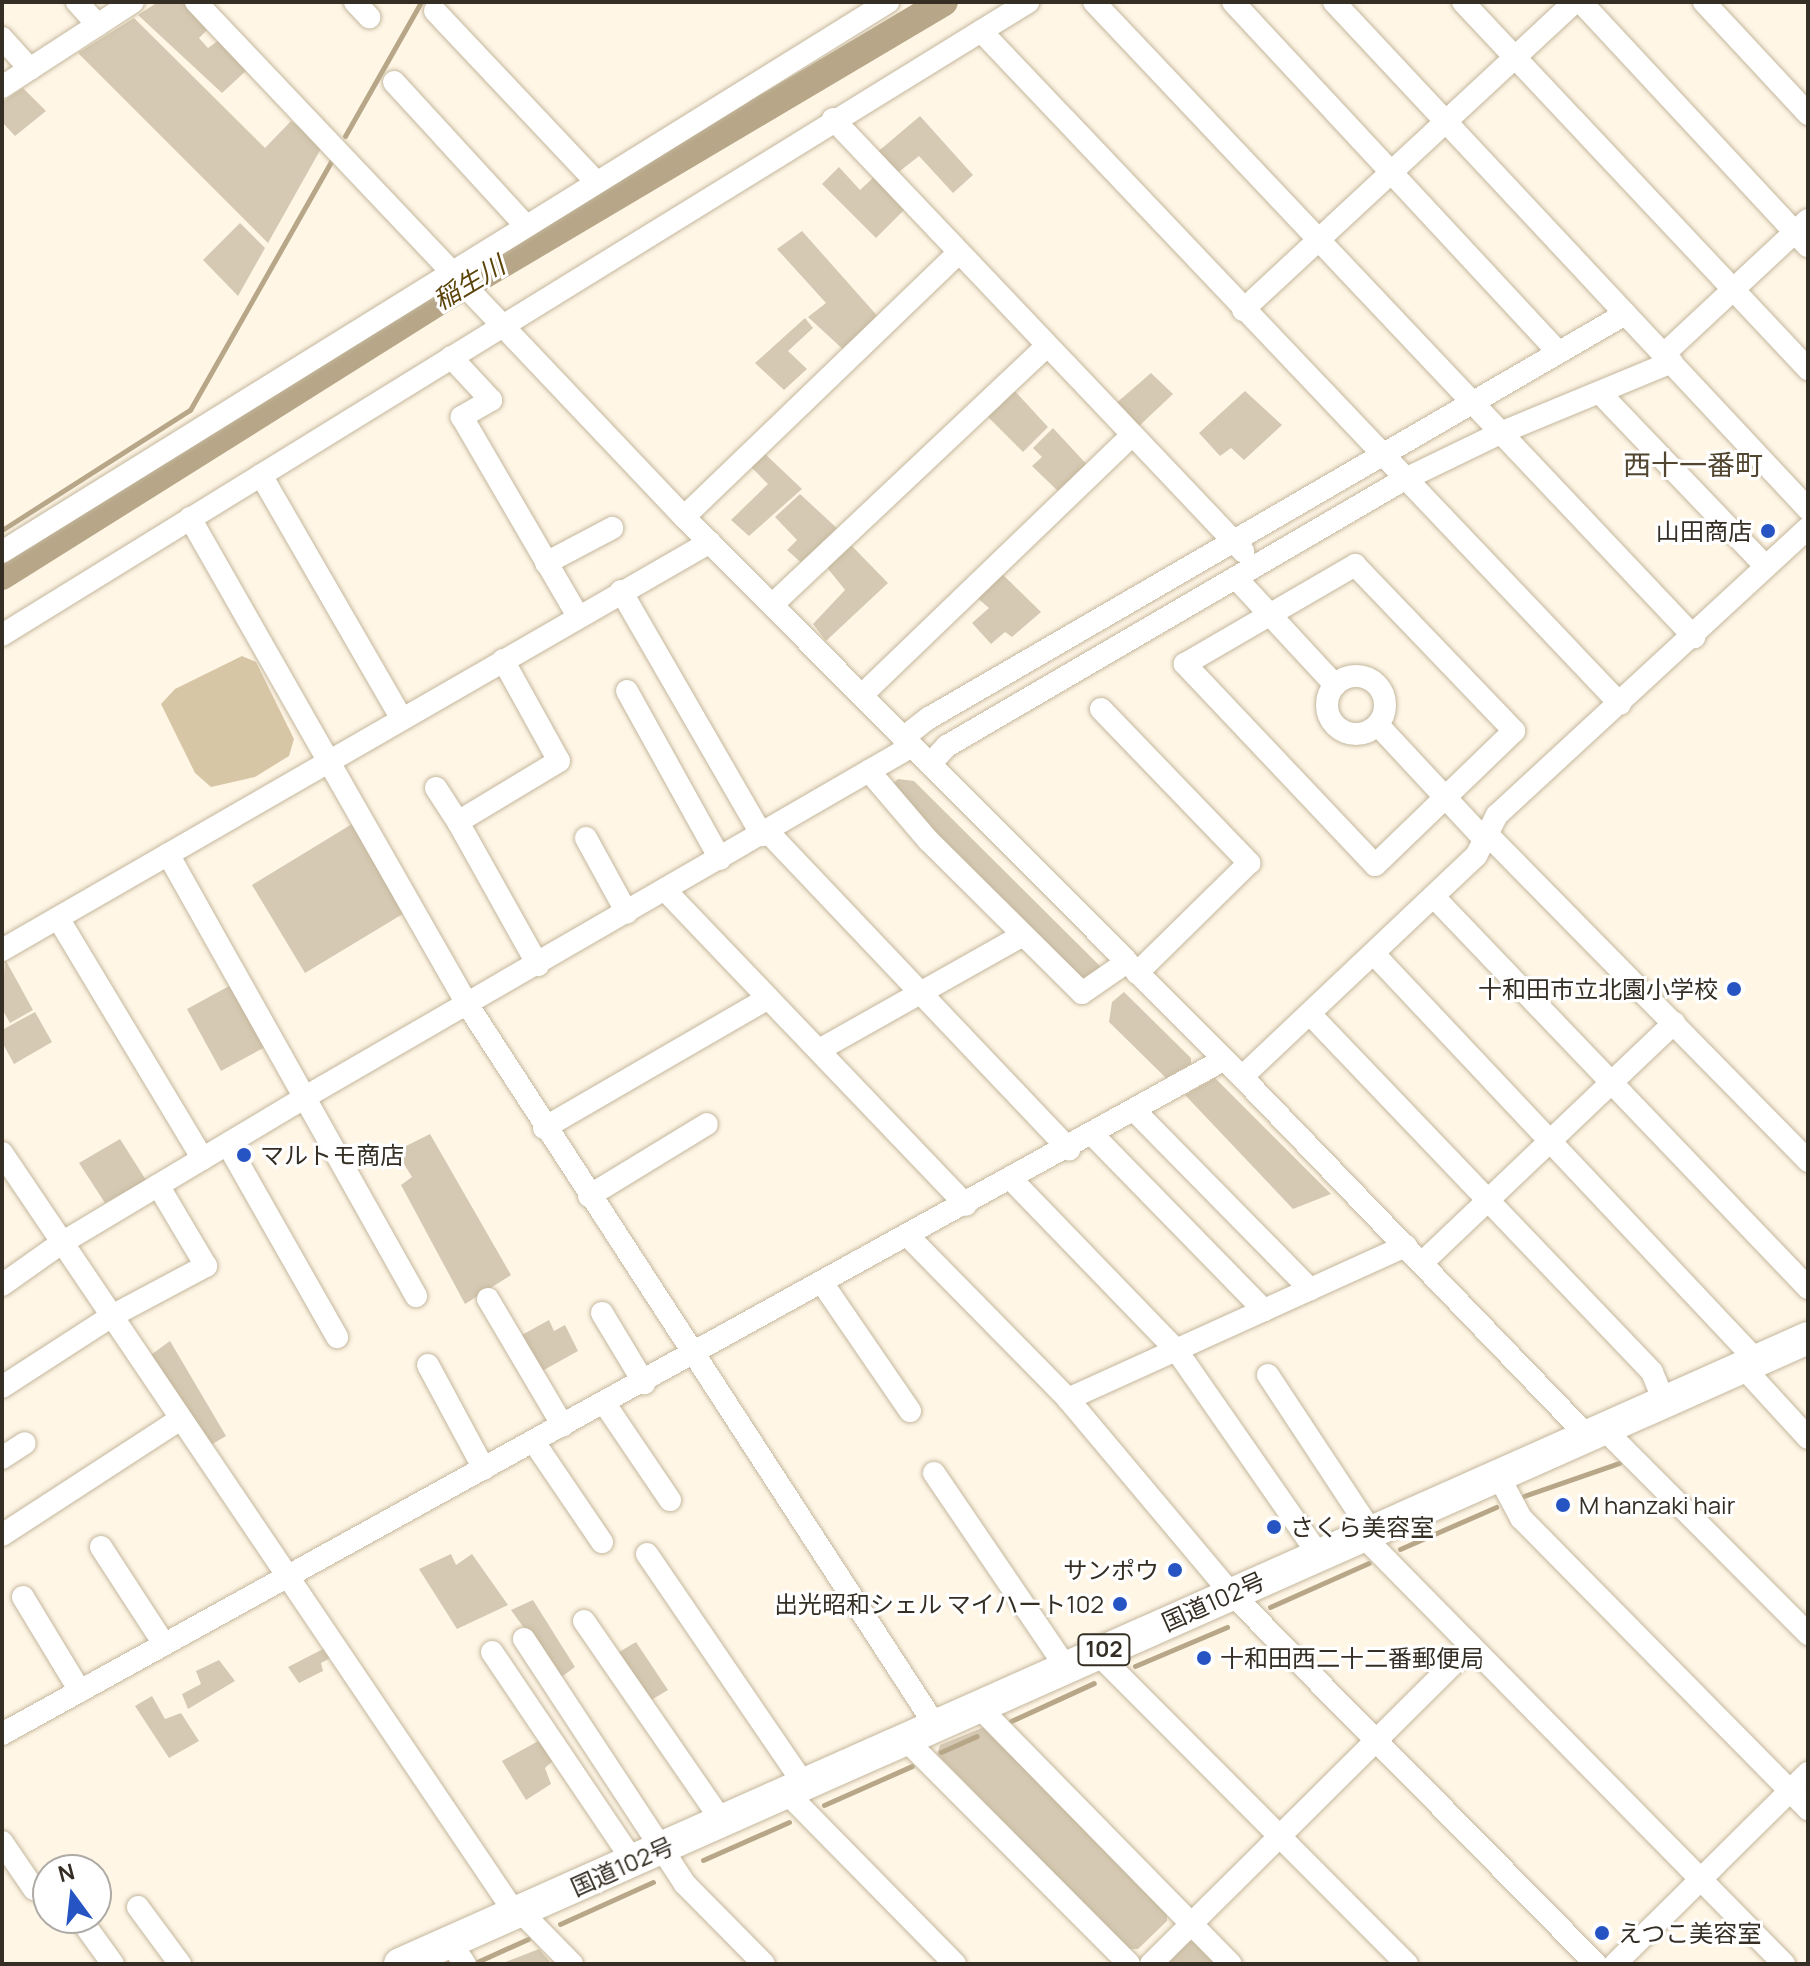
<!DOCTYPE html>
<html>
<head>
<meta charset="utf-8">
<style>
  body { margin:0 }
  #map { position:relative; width:1810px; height:1966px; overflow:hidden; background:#fff6e6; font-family:Manrope,"Noto Sans JP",sans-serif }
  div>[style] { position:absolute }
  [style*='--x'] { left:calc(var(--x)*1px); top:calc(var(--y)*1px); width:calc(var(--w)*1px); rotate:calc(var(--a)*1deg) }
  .green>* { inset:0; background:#d5c9b3 }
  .forest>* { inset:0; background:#d7c6a6 }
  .stream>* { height:5px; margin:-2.5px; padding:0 2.5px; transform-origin:2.5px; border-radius:2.5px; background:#b7a788 }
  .river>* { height:28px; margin:-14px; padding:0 14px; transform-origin:14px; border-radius:14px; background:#b7a788 }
  .roads { filter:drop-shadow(0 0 2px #c4b79d) drop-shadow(0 0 2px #c4b79d) }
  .minor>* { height:22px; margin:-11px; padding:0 11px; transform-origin:11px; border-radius:11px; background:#fff }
  .minor>.ring { margin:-11px; padding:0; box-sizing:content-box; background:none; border:22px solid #fff; border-radius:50% }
  .highway>* { height:32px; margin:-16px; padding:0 16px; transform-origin:16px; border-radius:16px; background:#fff }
  .dots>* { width:22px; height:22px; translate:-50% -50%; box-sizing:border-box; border:4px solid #fff; border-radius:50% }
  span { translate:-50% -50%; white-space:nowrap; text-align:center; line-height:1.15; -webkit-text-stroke:6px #fff; paint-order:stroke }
  .shield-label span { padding:2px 6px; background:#fff; border:2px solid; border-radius:6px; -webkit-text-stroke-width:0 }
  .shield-label { font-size:22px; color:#342e24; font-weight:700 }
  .poi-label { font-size:24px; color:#342e24 }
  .right { translate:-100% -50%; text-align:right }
  .left { translate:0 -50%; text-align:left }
  .street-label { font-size:24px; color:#342e24 }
  .water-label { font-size:26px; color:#5b4309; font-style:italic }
  .quarter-label { font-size:28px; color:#524630 }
  .frame { position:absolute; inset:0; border:4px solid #342e24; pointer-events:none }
  .north { position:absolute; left:32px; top:1854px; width:80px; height:80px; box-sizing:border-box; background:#fff; border:2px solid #aeaba7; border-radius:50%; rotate:345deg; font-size:22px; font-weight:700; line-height:32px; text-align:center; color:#342e24 }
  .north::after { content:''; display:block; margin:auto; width:28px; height:36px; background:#2654c2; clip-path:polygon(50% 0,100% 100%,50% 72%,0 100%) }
</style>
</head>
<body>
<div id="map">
  <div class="green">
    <div style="clip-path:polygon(158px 2px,182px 2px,210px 27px,199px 38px,208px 48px,219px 40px,248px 69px,222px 93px,138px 15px)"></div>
    <div style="clip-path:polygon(134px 18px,265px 148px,291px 121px,323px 145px,268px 243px,78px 53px)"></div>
    <div style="clip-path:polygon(23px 88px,46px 111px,15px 136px,2px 122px,2px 102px)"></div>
    <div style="clip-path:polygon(920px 116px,973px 175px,953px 193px,919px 156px,895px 175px,874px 155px)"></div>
    <div style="clip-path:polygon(839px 167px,860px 190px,875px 176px,907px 207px,876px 238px,822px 184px)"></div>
    <div style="clip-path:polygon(240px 223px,265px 248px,238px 296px,203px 260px)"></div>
    <div style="clip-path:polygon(802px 231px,881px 320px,847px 353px,808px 317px,826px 303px,777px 249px)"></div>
    <div style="clip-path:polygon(805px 318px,813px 328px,788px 351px,807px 369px,784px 390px,755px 363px)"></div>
    <div style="clip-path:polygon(1151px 373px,1173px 394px,1137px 428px,1114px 405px)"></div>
    <div style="clip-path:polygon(1013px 389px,1048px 427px,1023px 452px,986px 415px)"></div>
    <div style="clip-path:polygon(1245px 391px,1282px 425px,1244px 460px,1231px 448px,1220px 456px,1199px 433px)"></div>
    <div style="clip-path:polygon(1053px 428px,1091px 469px,1062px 495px,1032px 466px,1042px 457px,1033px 448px)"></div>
    <div style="clip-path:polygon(761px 450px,802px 489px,749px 536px,731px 520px,768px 484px,748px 464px)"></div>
    <div style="clip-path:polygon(800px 494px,841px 532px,805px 566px,787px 550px,797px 540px,775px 517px)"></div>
    <div style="clip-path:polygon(849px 543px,888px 583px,826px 641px,813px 624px,845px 590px,825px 565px)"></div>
    <div style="clip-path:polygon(1000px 572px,1041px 612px,1012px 637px,1005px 632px,991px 644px,972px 623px,989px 608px,975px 596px)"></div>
    <div style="clip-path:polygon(898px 779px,914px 781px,1103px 969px,1081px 981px,890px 786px)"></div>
    <div style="clip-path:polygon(352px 824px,406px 912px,305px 973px,252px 885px)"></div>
    <div style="clip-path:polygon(5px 959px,33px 1010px,10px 1023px,2px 1009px)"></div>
    <div style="clip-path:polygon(231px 985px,265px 1047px,221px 1071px,187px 1009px)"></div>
    <div style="clip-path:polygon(1124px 992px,1191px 1058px,1191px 1064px,1166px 1078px,1109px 1022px,1112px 1002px)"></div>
    <div style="clip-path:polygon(35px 1012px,52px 1042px,14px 1064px,2px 1042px,2px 1030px)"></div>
    <div style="clip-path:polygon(1215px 1078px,1331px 1194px,1293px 1209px,1185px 1095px)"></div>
    <div style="clip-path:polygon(430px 1134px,511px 1275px,465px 1304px,401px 1185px,412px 1177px,396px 1151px)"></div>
    <div style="clip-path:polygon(120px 1139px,146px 1180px,105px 1203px,79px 1163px)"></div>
    <div style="clip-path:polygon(549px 1320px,554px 1331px,565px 1325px,578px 1351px,542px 1371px,520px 1336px)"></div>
    <div style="clip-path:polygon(170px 1341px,226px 1436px,209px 1446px,148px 1357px)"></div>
    <div style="clip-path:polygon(451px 1554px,456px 1565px,472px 1554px,508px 1605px,457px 1629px,419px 1569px)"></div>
    <div style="clip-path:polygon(533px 1600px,575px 1667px,560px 1678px,511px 1610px)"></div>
    <div style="clip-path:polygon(636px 1642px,668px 1690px,646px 1703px,614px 1655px)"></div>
    <div style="clip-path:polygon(325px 1648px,332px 1657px,321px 1663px,323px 1671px,299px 1683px,288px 1667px)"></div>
    <div style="clip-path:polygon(219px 1660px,235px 1681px,188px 1709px,182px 1694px,201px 1684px,196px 1671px)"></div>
    <div style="clip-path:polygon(152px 1696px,165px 1719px,181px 1713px,199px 1741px,169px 1758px,135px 1706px)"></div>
    <div style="clip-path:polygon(984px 1727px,1167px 1912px,1167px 1921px,1138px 1949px,1129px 1949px,937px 1754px,940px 1745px)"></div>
    <div style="clip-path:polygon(542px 1739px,555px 1759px,545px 1768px,551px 1784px,526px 1800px,502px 1761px)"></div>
    <div style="clip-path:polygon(1196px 1941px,1218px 1964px,1166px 1964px,1188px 1942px)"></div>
    <div style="clip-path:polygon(539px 1949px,552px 1964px,500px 1964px)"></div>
  </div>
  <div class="forest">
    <div style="clip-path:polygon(242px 656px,256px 662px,294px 739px,289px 756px,255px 777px,211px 787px,195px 773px,161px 704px,175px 689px)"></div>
  </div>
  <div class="stream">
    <div style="--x:345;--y:136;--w:154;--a:-60.4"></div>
    <div style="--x:2;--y:530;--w:223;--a:-32.6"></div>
    <div style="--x:190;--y:410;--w:290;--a:-60.4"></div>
    <div style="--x:1524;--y:1496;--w:101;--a:-19.2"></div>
    <div style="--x:1400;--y:1549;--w:105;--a:-23.6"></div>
    <div style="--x:1270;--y:1607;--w:108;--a:-24"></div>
    <div style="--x:1135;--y:1666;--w:100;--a:-23"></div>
    <div style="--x:1011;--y:1721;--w:91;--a:-24.6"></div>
    <div style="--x:941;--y:1752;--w:39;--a:-24"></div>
    <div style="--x:824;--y:1805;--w:96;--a:-23.9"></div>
    <div style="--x:703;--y:1860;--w:94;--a:-23.8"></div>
    <div style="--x:560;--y:1924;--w:102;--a:-24.3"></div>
    <div style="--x:477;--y:1962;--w:56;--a:-24.3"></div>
  </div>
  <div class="river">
    <div style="--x:2;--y:576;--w:515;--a:-32.15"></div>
    <div style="--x:438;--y:302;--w:588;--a:-30.66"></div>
  </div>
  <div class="roads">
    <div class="minor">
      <div style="--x:77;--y:2;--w:31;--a:48"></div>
      <div style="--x:196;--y:2;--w:709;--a:46.54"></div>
      <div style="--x:684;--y:517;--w:791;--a:45.1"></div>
      <div style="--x:1242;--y:1077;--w:499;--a:46.1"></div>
      <div style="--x:355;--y:2;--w:21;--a:47"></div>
      <div style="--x:1094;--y:2;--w:874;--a:46.62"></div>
      <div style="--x:1233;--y:2;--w:478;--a:47.1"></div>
      <div style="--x:1334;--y:2;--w:694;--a:46.93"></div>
      <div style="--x:1463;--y:2;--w:504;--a:46.77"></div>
      <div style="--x:1581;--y:2;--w:333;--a:47.1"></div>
      <div style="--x:1704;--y:2;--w:153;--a:47.1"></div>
      <div style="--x:435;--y:11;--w:233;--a:46.7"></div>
      <div style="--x:981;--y:31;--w:928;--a:46.48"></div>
      <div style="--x:2;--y:38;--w:42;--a:47.9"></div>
      <div style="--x:394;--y:82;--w:193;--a:47.5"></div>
      <div style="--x:2;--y:87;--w:156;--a:-33"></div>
      <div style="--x:833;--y:119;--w:596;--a:46.5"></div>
      <div style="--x:1243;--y:310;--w:452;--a:-42.9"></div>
      <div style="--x:1663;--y:355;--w:198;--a:-43"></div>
      <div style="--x:451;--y:357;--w:59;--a:47.1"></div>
      <div style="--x:491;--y:400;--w:34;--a:150"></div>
      <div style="--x:462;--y:417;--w:230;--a:59.8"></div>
      <div style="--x:1600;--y:393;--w:240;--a:46.3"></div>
      <div style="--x:261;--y:475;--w:280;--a:60"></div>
      <div style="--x:684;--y:517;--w:380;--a:-43.9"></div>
      <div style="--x:190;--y:518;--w:559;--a:60.32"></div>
      <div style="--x:467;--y:1004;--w:860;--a:57.01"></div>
      <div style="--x:2;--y:552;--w:1043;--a:-31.83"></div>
      <div style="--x:546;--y:563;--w:75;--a:-27.9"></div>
      <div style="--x:1355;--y:565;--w:230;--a:46.2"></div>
      <div style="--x:1514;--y:731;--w:193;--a:136"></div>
      <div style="--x:1375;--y:865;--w:277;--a:-133.4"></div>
      <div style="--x:1185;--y:664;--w:197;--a:-30.2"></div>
      <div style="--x:1236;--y:578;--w:146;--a:47.2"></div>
      <div style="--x:621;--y:591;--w:282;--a:60"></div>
      <div style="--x:772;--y:605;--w:375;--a:-43.3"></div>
      <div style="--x:2;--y:635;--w:1206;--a:-31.67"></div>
      <div style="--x:503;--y:660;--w:115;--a:61"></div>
      <div style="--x:559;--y:761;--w:118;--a:148.9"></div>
      <div style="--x:458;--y:822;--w:164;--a:60.8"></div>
      <div class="ring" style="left:1327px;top:676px;width:36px;height:36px"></div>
      <div style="--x:627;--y:691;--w:192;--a:61"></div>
      <div style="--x:862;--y:695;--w:375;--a:-43.9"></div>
      <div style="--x:1101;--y:709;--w:214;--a:46.1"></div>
      <div style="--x:1249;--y:863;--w:157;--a:135.5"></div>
      <div style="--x:1378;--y:725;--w:154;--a:47.1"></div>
      <div style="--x:903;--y:738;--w:33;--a:-38"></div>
      <div style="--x:929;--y:718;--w:805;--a:-30.13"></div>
      <div style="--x:930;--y:764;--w:25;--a:-47"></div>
      <div style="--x:947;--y:746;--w:528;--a:-30.26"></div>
      <div style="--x:1403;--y:480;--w:106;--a:-25.8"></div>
      <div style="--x:1498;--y:434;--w:188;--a:-22.5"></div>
      <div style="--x:869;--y:771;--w:91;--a:49.5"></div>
      <div style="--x:928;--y:840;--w:217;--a:44.8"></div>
      <div style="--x:1082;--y:993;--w:55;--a:-34.6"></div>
      <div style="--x:436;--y:788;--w:40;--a:57.1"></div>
      <div style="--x:767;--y:831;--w:439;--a:46.5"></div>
      <div style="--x:1486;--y:833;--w:460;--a:45.5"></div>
      <div style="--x:586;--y:838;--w:85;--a:61.3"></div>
      <div style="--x:168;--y:854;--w:507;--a:60.7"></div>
      <div style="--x:666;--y:891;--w:434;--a:46.3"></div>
      <div style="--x:1434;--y:897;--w:541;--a:46.27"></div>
      <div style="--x:58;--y:918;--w:281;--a:59"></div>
      <div style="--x:2;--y:950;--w:817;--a:-29.95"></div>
      <div style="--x:1374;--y:954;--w:559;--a:46.74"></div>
      <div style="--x:1310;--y:1014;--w:495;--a:46.3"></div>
      <div style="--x:1652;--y:1372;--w:32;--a:68"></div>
      <div style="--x:819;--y:1050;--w:232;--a:-29.4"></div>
      <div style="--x:1242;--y:1077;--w:322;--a:-43.4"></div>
      <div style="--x:1476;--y:856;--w:46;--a:-62.9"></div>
      <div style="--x:1497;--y:815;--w:423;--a:-42.7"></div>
      <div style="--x:1135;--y:1111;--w:250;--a:45.5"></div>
      <div style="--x:544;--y:1128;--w:259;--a:-30.1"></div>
      <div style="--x:1093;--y:1135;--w:245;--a:45.7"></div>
      <div style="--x:228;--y:1145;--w:221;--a:60.4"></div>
      <div style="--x:2;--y:1153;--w:917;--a:55.98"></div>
      <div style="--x:1012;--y:1180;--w:238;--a:46"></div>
      <div style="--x:1177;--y:1351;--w:247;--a:55.2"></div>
      <div style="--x:589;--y:1196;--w:138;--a:-31.4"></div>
      <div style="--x:909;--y:1237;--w:227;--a:45.5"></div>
      <div style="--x:1068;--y:1399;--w:253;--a:50"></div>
      <div style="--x:1231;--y:1593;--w:520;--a:45.47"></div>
      <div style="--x:1423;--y:1262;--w:347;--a:-43.6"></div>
      <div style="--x:823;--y:1284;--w:154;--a:55.6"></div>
      <div style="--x:2;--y:1285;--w:71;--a:-35.3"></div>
      <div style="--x:60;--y:1244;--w:288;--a:-30.9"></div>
      <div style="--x:307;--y:1096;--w:699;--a:-30.05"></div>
      <div style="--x:488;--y:1299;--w:147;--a:59.4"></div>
      <div style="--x:602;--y:1313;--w:82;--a:59"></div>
      <div style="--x:428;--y:1365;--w:118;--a:61.7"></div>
      <div style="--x:1743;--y:1367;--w:96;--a:47.5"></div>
      <div style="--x:1268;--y:1375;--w:187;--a:56.6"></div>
      <div style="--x:2;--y:1387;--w:129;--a:-32.9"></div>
      <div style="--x:110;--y:1317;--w:109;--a:-28"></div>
      <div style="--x:206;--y:1266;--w:94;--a:-120.7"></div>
      <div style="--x:1068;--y:1399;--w:371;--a:-24.4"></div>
      <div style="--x:605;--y:1404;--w:116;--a:55.9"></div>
      <div style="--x:1603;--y:1428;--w:291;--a:45.1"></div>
      <div style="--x:534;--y:1442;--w:121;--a:55.8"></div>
      <div style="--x:2;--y:1458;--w:27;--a:-33"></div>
      <div style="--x:934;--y:1473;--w:235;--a:55.8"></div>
      <div style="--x:1498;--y:1475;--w:49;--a:61.9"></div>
      <div style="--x:1521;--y:1518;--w:409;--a:45.4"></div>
      <div style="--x:2;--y:1535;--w:211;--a:-33"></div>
      <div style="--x:1362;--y:1535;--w:602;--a:45.47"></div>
      <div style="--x:101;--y:1547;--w:116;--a:57"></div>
      <div style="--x:647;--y:1554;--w:278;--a:55.7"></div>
      <div style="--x:23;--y:1597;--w:110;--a:58.8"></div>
      <div style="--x:584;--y:1621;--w:243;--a:55.4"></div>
      <div style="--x:524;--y:1639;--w:293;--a:56.7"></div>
      <div style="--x:685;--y:1884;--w:112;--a:45.4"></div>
      <div style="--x:492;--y:1652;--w:252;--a:56"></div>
      <div style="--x:1097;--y:1653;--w:439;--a:45.1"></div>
      <div style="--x:978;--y:1706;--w:361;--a:45.6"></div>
      <div style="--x:2;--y:1734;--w:1395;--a:-28.9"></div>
      <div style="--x:905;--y:1739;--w:317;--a:45.1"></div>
      <div style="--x:786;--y:1792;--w:241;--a:45.5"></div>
      <div style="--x:2;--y:1842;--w:57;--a:55.8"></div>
      <div style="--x:138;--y:1907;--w:71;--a:53.6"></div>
      <div style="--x:520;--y:1911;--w:74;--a:45.5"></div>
      <div style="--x:84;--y:1924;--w:49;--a:54.1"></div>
      <div style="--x:450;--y:1942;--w:27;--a:56"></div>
      <div style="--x:1151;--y:1964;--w:450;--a:-44.8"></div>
      <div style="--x:1615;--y:1964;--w:272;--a:-44.7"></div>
    </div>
    <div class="highway">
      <div style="--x:400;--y:1964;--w:1541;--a:-23.97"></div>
    </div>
  </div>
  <div class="dots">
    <div style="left:1768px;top:531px;background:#2654c2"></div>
    <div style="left:1734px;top:989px;background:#2654c2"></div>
    <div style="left:244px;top:1155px;background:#2654c2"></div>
    <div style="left:1563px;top:1505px;background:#2654c2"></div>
    <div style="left:1274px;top:1527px;background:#2654c2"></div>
    <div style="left:1175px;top:1570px;background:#2654c2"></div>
    <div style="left:1120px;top:1604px;background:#2654c2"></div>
    <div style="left:1204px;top:1658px;background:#2654c2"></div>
    <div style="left:1602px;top:1933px;background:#2654c2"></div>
  </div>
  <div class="shield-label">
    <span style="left:1104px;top:1650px">102</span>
  </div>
  <div class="poi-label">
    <span class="right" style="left:1752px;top:531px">山田商店</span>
    <span class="right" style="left:1718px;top:989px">十和田市立北園小学校</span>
    <span class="left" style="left:260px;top:1155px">マルトモ商店</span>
    <span class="left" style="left:1579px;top:1505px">M hanzaki hair</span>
    <span class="left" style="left:1290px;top:1527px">さくら美容室</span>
    <span class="right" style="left:1159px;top:1570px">サンポウ</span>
    <span class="right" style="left:1104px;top:1604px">出光昭和シェル マイハート102</span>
    <span class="left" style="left:1220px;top:1658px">十和田西二十二番郵便局</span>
    <span class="left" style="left:1618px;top:1933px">えつこ美容室</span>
  </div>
  <div class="street-label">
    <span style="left:1213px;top:1601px;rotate:-24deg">国道102号</span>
    <span style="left:622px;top:1866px;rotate:-24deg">国道102号</span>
  </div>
  <div class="water-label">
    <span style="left:469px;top:283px;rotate:-31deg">稲生川</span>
  </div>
  <div class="quarter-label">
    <span style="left:1693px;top:464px">西十一番町</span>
  </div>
  <div class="frame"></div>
  <div class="north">N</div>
</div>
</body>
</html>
